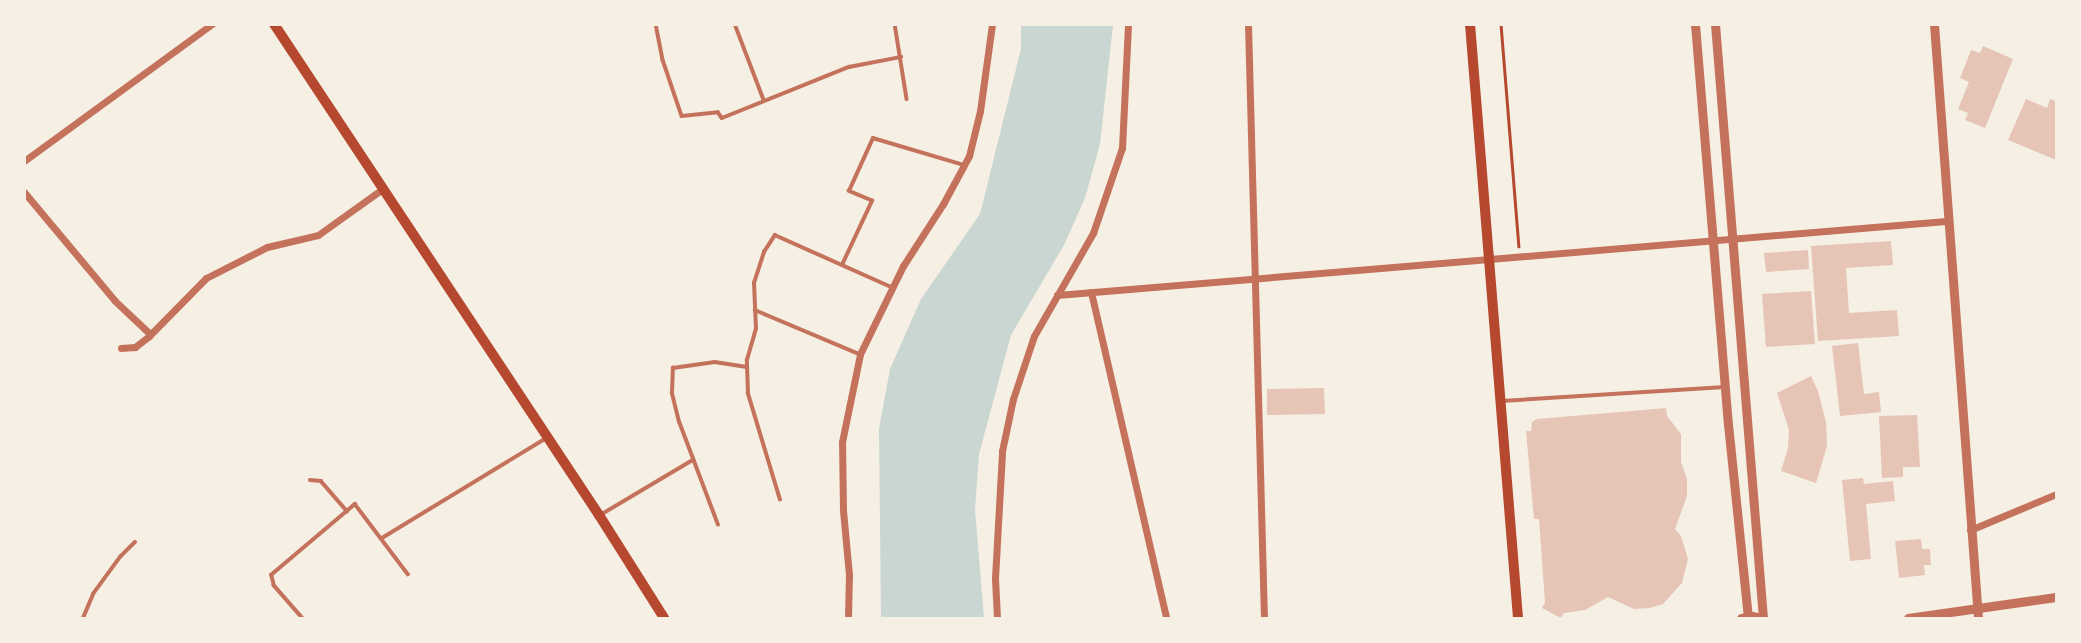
<!DOCTYPE html>
<html>
<head>
<meta charset="utf-8">
<style>
  body { margin:0 }
  #map { position:relative; width:2081px; height:643px; overflow:hidden; background:#f6efe4; font-family:Mulish,sans-serif }
  div>[style] { position:absolute }
  [style*='--x'] { left:calc(var(--x)*1px); top:calc(var(--y)*1px); width:calc(var(--w)*1px); rotate:calc(var(--a)*1deg) }
  .water>* { inset:0; background:#c9d6d2 }
  .building>* { inset:0; background:#e6c5b7 }
  .path>* { height:2.5px; margin:-1.25px; padding:0 1.25px; transform-origin:1.25px; border-radius:1.25px; background:#b5482f }
  .service>* { height:3.5px; margin:-1.75px; padding:0 1.75px; transform-origin:1.75px; border-radius:1.75px; background:#c5725c }
  .minor>* { height:7px; margin:-3.5px; padding:0 3.5px; transform-origin:3.5px; border-radius:3.5px; background:#c5725c }
  .tertiary>* { height:9px; margin:-4.5px; padding:0 4.5px; transform-origin:4.5px; border-radius:4.5px; background:#c5725c }
  .secondary>* { height:10px; margin:-5px; padding:0 5px; transform-origin:5px; border-radius:5px; background:#b5482f }
  span { translate:-50% -50%; white-space:nowrap; text-align:center; line-height:1.15; -webkit-text-stroke:5px #f6efe4; paint-order:stroke }
  .frame { position:absolute; inset:0; border:26px solid #f6efe4; pointer-events:none }
</style>
</head>
<body>
<div id="map">
  <div class="water">
    <div style="clip-path:polygon(1021px 25px,1113px 25px,1100px 144px,1085px 198px,1064px 245px,1011px 335px,979px 454px,975px 509px,984px 618px,881px 618px,879px 429px,890px 369px,921px 299px,980px 214px,1021px 49px)"></div>
  </div>
  <div class="building">
    <div style="clip-path:polygon(1983px 46px,2013px 59px,1985px 128px,1965px 120px,1968px 113px,1958px 109px,1969px 82px,1960px 78px,1971px 50px,1980px 53px)"></div>
    <div style="clip-path:polygon(2026px 99px,2047px 108px,2050px 99px,2056px 101px,2056px 160px,2008px 140px)"></div>
    <div style="clip-path:polygon(1891px 241px,1893px 265px,1846px 268px,1849px 313px,1897px 310px,1899px 336px,1818px 341px,1811px 246px)"></div>
    <div style="clip-path:polygon(1808px 250px,1809px 269px,1766px 272px,1764px 253px)"></div>
    <div style="clip-path:polygon(1811px 291px,1815px 344px,1766px 347px,1762px 294px)"></div>
    <div style="clip-path:polygon(1858px 343px,1864px 394px,1879px 392px,1881px 412px,1840px 416px,1832px 346px)"></div>
    <div style="clip-path:polygon(1811px 376px,1818px 391px,1826px 422px,1827px 446px,1816px 483px,1781px 471px,1788px 448px,1789px 430px,1777px 393px)"></div>
    <div style="clip-path:polygon(1324px 388px,1325px 414px,1267px 415px,1267px 389px)"></div>
    <div style="clip-path:polygon(1666px 408px,1667px 416px,1681px 434px,1681px 462px,1687px 479px,1687px 496px,1675px 529px,1681px 536px,1688px 559px,1682px 583px,1663px 604px,1650px 608px,1634px 609px,1608px 597px,1585px 610px,1564px 613px,1561px 618px,1542px 608px,1545px 602px,1539px 519px,1534px 519px,1526px 431px,1531px 431px,1532px 422px,1537px 419px)"></div>
    <div style="clip-path:polygon(1917px 415px,1920px 467px,1903px 467px,1903px 477px,1882px 478px,1879px 416px)"></div>
    <div style="clip-path:polygon(1863px 478px,1864px 484px,1893px 481px,1895px 501px,1866px 504px,1871px 559px,1850px 561px,1842px 480px)"></div>
    <div style="clip-path:polygon(1921px 539px,1922px 549px,1930px 549px,1931px 565px,1924px 565px,1925px 575px,1899px 578px,1895px 541px)"></div>
  </div>
  <div class="path">
    <div style="--x:1501;--y:24;--w:223;--a:85.4"></div>
  </div>
  <div class="service">
    <div style="--x:656;--y:24;--w:37;--a:79"></div>
    <div style="--x:663;--y:60;--w:59;--a:71.3"></div>
    <div style="--x:682;--y:116;--w:36;--a:-6"></div>
    <div style="--x:718;--y:112;--w:7;--a:56"></div>
    <div style="--x:722;--y:118;--w:137;--a:-21.9"></div>
    <div style="--x:849;--y:67;--w:53;--a:-10.9"></div>
    <div style="--x:735;--y:24;--w:81;--a:69.1"></div>
    <div style="--x:895;--y:24;--w:76;--a:80.9"></div>
    <div style="--x:842;--y:265;--w:71;--a:-64.9"></div>
    <div style="--x:872;--y:201;--w:25;--a:-157"></div>
    <div style="--x:849;--y:191;--w:58;--a:-65.6"></div>
    <div style="--x:873;--y:138;--w:95;--a:16.5"></div>
    <div style="--x:755;--y:310;--w:113;--a:22.9"></div>
    <div style="--x:1502;--y:401;--w:223;--a:-3.6"></div>
    <div style="--x:310;--y:480;--w:11;--a:5"></div>
    <div style="--x:321;--y:481;--w:40;--a:49"></div>
    <div style="--x:780;--y:500;--w:111;--a:-106.8"></div>
    <div style="--x:748;--y:394;--w:34;--a:-92"></div>
    <div style="--x:747;--y:360;--w:32;--a:-74"></div>
    <div style="--x:756;--y:329;--w:46;--a:-92.5"></div>
    <div style="--x:754;--y:283;--w:33;--a:-72"></div>
    <div style="--x:764;--y:252;--w:20;--a:-57"></div>
    <div style="--x:775;--y:235;--w:127;--a:24.1"></div>
    <div style="--x:602;--y:514;--w:106;--a:-30.7"></div>
    <div style="--x:718;--y:525;--w:110;--a:-110.7"></div>
    <div style="--x:679;--y:422;--w:30;--a:-104"></div>
    <div style="--x:672;--y:393;--w:25;--a:-88"></div>
    <div style="--x:673;--y:368;--w:42;--a:-8.1"></div>
    <div style="--x:715;--y:362;--w:32;--a:9"></div>
    <div style="--x:382;--y:538;--w:191;--a:-31.3"></div>
    <div style="--x:83;--y:618;--w:26;--a:-67"></div>
    <div style="--x:93;--y:594;--w:46;--a:-53.9"></div>
    <div style="--x:120;--y:557;--w:21;--a:-45"></div>
    <div style="--x:302;--y:618;--w:43;--a:-131.2"></div>
    <div style="--x:274;--y:586;--w:11;--a:-105"></div>
    <div style="--x:271;--y:575;--w:110;--a:-40.2"></div>
    <div style="--x:355;--y:504;--w:88;--a:52.9"></div>
  </div>
  <div class="minor">
    <div style="--x:1248;--y:24;--w:594;--a:88.46"></div>
    <div style="--x:24;--y:161;--w:233;--a:-36.1"></div>
    <div style="--x:24;--y:192;--w:142;--a:50.1"></div>
    <div style="--x:115;--y:301;--w:48;--a:43.3"></div>
    <div style="--x:1091;--y:292;--w:335;--a:77"></div>
    <div style="--x:1057;--y:295;--w:892;--a:-4.76"></div>
    <div style="--x:121;--y:348;--w:14;--a:-4"></div>
    <div style="--x:135;--y:347;--w:18;--a:-38"></div>
    <div style="--x:149;--y:336;--w:81;--a:-45.5"></div>
    <div style="--x:206;--y:278;--w:68;--a:-26.9"></div>
    <div style="--x:267;--y:247;--w:52;--a:-13.2"></div>
    <div style="--x:318;--y:235;--w:81;--a:-35.5"></div>
    <div style="--x:1970;--y:530;--w:93;--a:-22.7"></div>
    <div style="--x:848;--y:618;--w:43;--a:-88.7"></div>
    <div style="--x:849;--y:575;--w:65;--a:-95.3"></div>
    <div style="--x:843;--y:510;--w:68;--a:-90.8"></div>
    <div style="--x:842;--y:442;--w:90;--a:-78.4"></div>
    <div style="--x:860;--y:354;--w:98;--a:-64"></div>
    <div style="--x:903;--y:266;--w:74;--a:-57.2"></div>
    <div style="--x:943;--y:204;--w:55;--a:-61.6"></div>
    <div style="--x:969;--y:156;--w:46;--a:-76.3"></div>
    <div style="--x:980;--y:111;--w:88;--a:-82.1"></div>
    <div style="--x:997;--y:618;--w:40;--a:-92.9"></div>
    <div style="--x:995;--y:578;--w:127;--a:-86.8"></div>
    <div style="--x:1002;--y:451;--w:53;--a:-78.1"></div>
    <div style="--x:1013;--y:399;--w:66;--a:-71.6"></div>
    <div style="--x:1034;--y:336;--w:119;--a:-60.2"></div>
    <div style="--x:1093;--y:233;--w:90;--a:-71.2"></div>
    <div style="--x:1122;--y:148;--w:124;--a:-87.2"></div>
  </div>
  <div class="tertiary">
    <div style="--x:1695;--y:24;--w:401;--a:85.3"></div>
    <div style="--x:1728;--y:424;--w:193;--a:84.1"></div>
    <div style="--x:1715;--y:24;--w:596;--a:85.38"></div>
    <div style="--x:1934;--y:24;--w:596;--a:85.76"></div>
    <div style="--x:1741;--y:618;--w:11;--a:-10"></div>
    <div style="--x:1752;--y:616;--w:10;--a:11"></div>
    <div style="--x:1908;--y:618;--w:149;--a:-8.1"></div>
  </div>
  <div class="secondary">
    <div style="--x:274;--y:24;--w:589;--a:56.5"></div>
    <div style="--x:599;--y:515;--w:122;--a:57.7"></div>
    <div style="--x:1470;--y:24;--w:596;--a:85.38"></div>
  </div>
  <div class="frame"></div>
</div>
</body>
</html>
